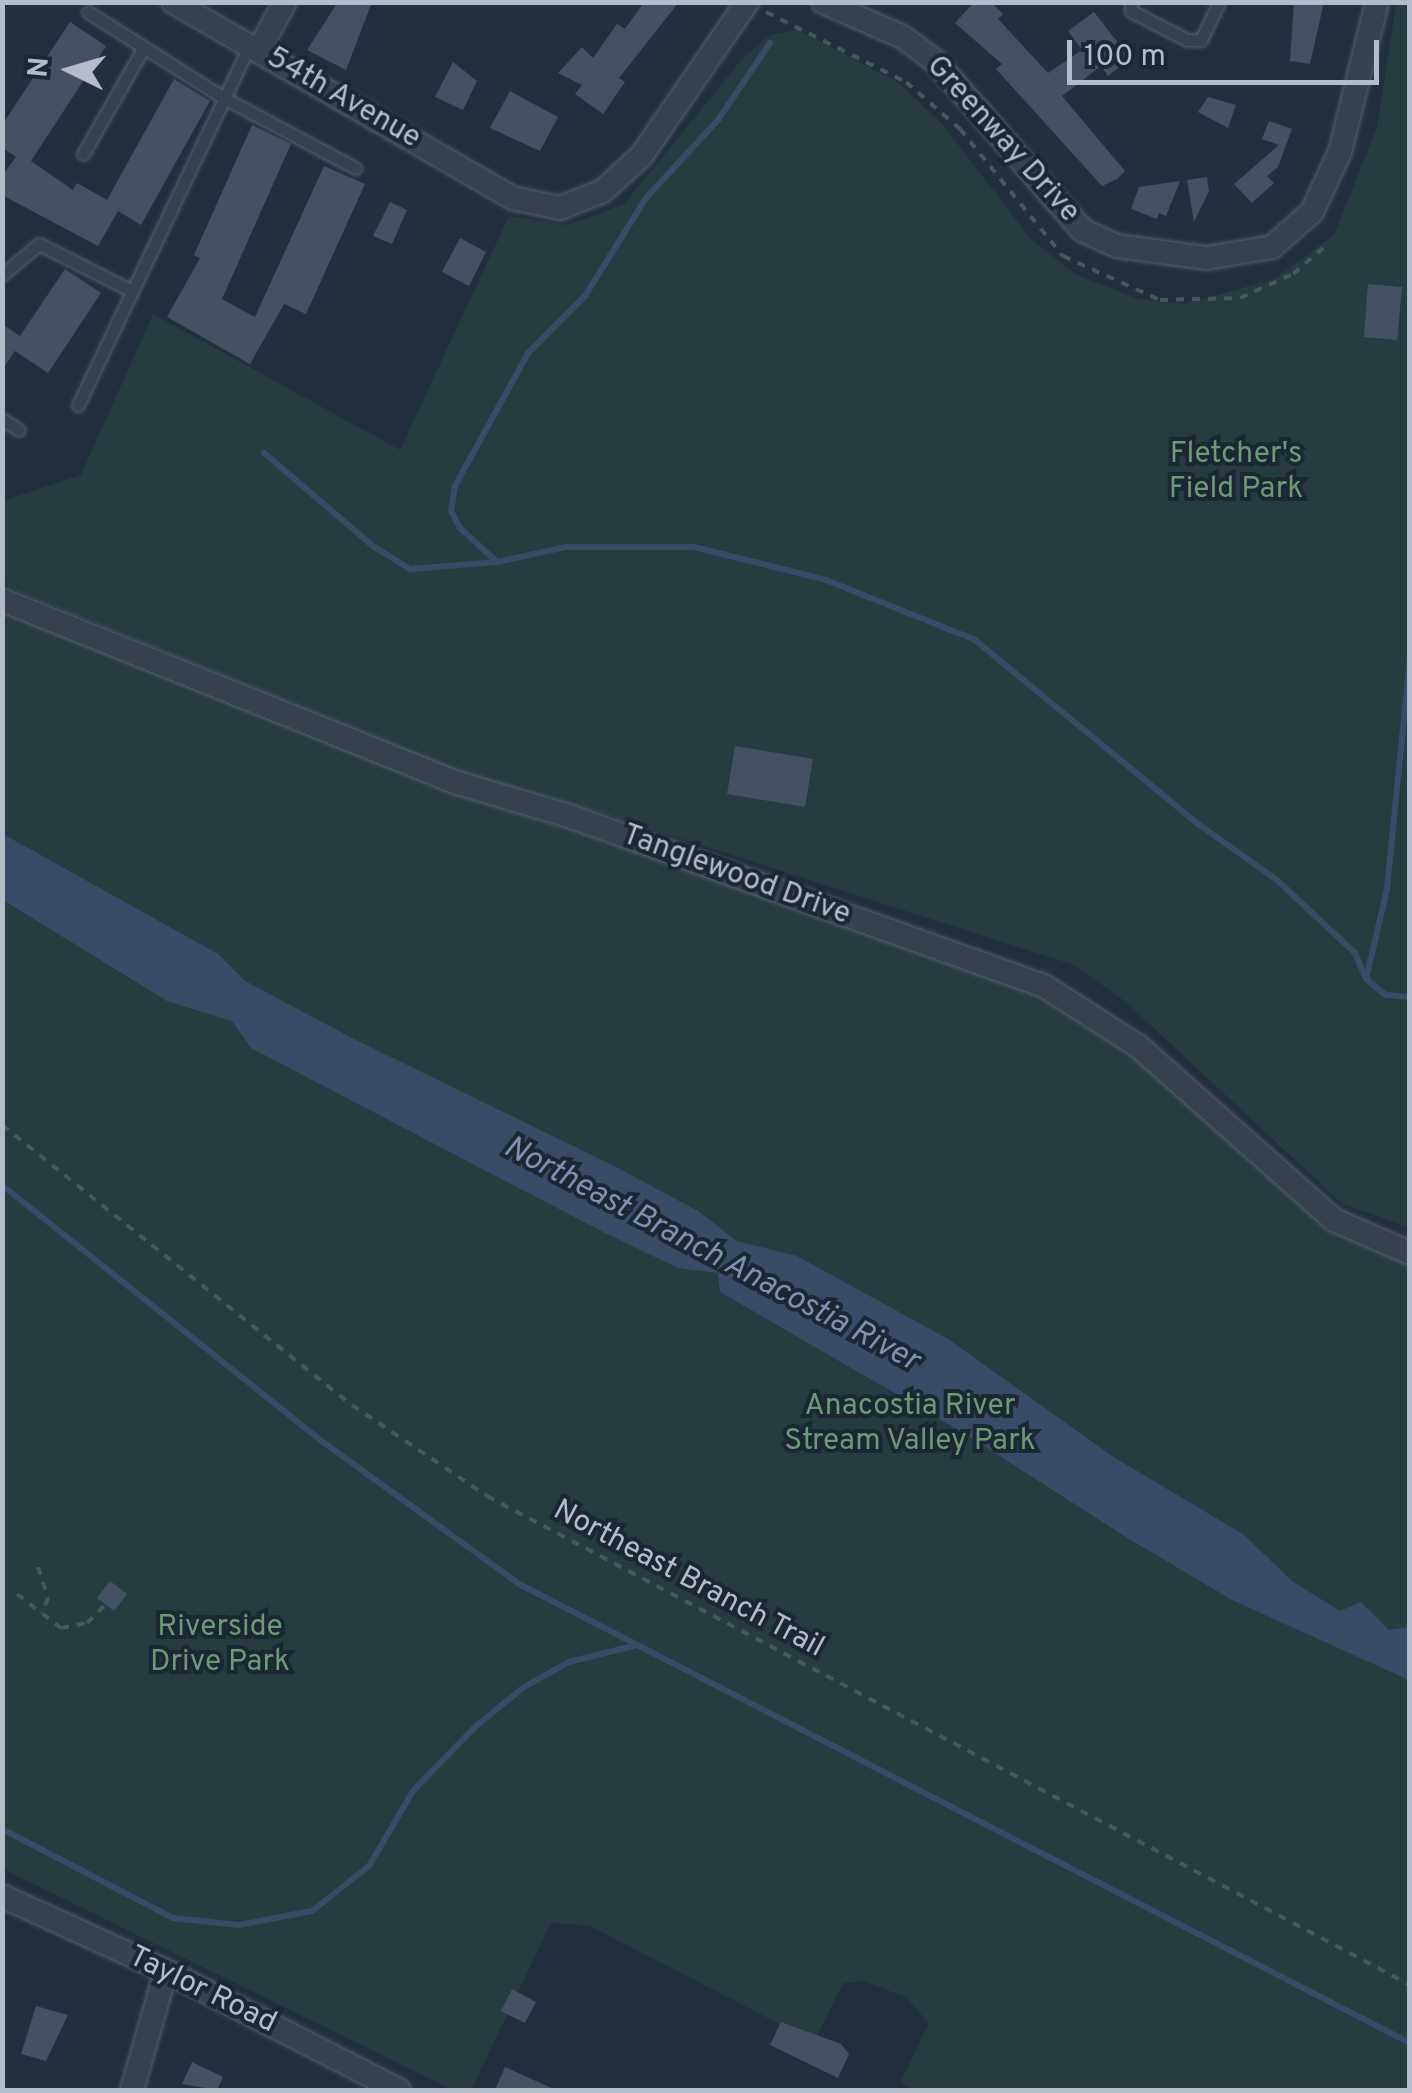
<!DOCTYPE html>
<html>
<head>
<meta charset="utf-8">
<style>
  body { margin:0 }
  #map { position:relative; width:1412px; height:2093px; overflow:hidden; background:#242f3e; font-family:Overpass,sans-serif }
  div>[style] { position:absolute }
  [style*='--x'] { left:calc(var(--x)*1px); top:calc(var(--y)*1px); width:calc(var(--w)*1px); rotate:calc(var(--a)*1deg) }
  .green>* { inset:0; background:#263c3f }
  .water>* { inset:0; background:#394c67 }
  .stream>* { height:6px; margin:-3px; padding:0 3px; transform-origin:3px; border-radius:3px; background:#394c67 }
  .building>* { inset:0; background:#455162 }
  .path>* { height:4px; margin-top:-2px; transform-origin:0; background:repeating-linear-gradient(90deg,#44595c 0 8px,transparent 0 16px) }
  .roads { filter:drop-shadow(0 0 2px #565f6c) drop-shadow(0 0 2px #565f6c) }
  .service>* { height:11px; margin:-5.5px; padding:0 5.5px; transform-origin:5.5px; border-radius:5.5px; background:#38414e }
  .minor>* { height:22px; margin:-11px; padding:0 11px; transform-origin:11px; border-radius:11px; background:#38414e }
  span { translate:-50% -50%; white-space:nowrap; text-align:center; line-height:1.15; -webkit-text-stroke:8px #1d2633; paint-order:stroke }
  .street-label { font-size:30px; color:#b4bcc9 }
  .park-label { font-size:30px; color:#6b9a76 }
  .water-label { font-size:32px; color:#7c92b1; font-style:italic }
  .frame { position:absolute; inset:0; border:5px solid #b4bcc9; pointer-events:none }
  .north { position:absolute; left:20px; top:20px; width:100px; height:100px; -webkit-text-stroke:8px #1d2633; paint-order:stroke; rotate:275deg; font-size:28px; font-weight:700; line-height:40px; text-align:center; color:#b4bcc9 }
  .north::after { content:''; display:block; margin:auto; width:35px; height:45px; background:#b4bcc9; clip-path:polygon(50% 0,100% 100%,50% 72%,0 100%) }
  .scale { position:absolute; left:1067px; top:40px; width:312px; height:45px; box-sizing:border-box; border:5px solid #b4bcc9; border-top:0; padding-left:12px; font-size:30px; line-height:35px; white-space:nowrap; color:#b4bcc9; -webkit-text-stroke:8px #1d2633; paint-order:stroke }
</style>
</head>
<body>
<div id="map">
  <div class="green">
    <div style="clip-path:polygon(1409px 3px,1409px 1227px,1342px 1204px,1126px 1002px,1074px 965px,567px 802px,476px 779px,3px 585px,3px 501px,81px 475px,153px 314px,400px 450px,509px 216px,568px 225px,624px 204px,743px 58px,772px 34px,799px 30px,899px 83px,943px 125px,1031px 239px,1075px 274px,1138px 299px,1185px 304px,1275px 279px,1334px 235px,1377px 127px,1396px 5px)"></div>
    <div style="clip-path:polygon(3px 610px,469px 797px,1000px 968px,1116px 1036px,1331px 1231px,1409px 1260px,1409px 2090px,914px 2090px,900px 2083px,929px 2023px,905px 1997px,864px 1981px,843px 1983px,814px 2042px,590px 1926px,551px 1923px,471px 2090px,453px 2090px,3px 1869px)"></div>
  </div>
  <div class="water">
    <div style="clip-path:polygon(3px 834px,218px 954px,245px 981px,350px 1037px,616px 1167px,698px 1211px,737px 1241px,797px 1256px,948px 1339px,1115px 1458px,1243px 1534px,1292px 1581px,1340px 1611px,1361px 1602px,1389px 1630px,1409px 1627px,1409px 1680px,1232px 1600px,1129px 1539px,967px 1435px,720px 1292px,718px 1273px,678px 1268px,603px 1232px,251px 1048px,232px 1021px,167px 1001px,3px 900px)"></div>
  </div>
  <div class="stream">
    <div style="--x:264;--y:453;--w:143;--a:40.5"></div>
    <div style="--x:373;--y:546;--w:44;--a:31.9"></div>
    <div style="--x:410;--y:569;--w:87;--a:-4.6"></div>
    <div style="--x:497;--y:562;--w:71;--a:-12.3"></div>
    <div style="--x:566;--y:547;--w:128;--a:0"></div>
    <div style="--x:694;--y:547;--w:136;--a:14"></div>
    <div style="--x:826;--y:580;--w:161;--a:21.9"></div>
    <div style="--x:975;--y:640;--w:289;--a:39.5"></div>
    <div style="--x:1198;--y:824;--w:97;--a:35.3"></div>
    <div style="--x:1277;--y:880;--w:107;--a:43.1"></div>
    <div style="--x:1355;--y:953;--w:28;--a:67"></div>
    <div style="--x:497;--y:562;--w:50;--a:-137.4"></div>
    <div style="--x:460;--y:528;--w:19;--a:-118"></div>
    <div style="--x:451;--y:511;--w:25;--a:-81"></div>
    <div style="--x:455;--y:486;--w:152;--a:-61.2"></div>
    <div style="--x:528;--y:353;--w:81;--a:-45"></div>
    <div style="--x:585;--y:296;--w:115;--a:-58.1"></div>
    <div style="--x:646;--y:198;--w:106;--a:-47.3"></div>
    <div style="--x:718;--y:120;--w:93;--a:-56"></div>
    <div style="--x:1410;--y:658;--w:232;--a:95.7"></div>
    <div style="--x:1387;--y:889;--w:92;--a:103.1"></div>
    <div style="--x:1366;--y:979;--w:26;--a:39"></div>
    <div style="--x:1386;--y:995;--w:24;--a:5"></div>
    <div style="--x:2;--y:1185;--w:411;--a:38.7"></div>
    <div style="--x:323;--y:1442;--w:242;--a:35.9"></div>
    <div style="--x:519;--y:1584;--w:1002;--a:27.26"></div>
    <div style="--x:2;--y:1829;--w:193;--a:27.5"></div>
    <div style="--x:173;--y:1918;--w:66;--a:6.1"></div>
    <div style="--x:239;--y:1925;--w:74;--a:-10.9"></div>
    <div style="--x:312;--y:1911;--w:73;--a:-38.3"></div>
    <div style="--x:369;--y:1866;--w:87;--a:-59.6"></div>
    <div style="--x:413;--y:1791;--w:91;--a:-45.9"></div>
    <div style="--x:476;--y:1726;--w:62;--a:-39.1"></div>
    <div style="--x:524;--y:1687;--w:51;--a:-29.1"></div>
    <div style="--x:569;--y:1662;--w:66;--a:-14"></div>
  </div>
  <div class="building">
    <div style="clip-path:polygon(338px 2px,372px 2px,346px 70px,307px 50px)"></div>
    <div style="clip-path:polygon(644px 2px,679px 2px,619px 78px,625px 82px,603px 114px,575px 94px,582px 85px,558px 73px,582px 47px,593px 58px,617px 24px,625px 29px)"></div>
    <div style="clip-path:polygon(974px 2px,991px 2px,1003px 14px,998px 19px,1048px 73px,1082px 50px,1068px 31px,1094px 12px,1130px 58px,1108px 76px,1101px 66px,1062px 96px,1125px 171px,1117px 179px,1102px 186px,996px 69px,1002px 64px,955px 23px)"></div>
    <div style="clip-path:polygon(1294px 2px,1324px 2px,1310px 64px,1290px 61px)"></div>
    <div style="clip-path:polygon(70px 22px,106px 46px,31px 161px,73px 190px,77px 183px,107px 200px,174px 79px,210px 101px,141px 225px,118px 211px,98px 246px,2px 195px,2px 176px,16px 157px,2px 148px,2px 125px)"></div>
    <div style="clip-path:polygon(453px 62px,477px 81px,463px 110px,435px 97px)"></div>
    <div style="clip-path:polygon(510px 91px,558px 117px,540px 151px,490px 128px)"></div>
    <div style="clip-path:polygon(1208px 97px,1236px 105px,1228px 128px,1198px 112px)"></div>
    <div style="clip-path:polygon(1269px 121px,1292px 129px,1278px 167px,1267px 176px,1274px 183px,1252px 203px,1234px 184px,1279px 145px,1262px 139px)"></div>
    <div style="clip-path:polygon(252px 125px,291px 144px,222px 299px,255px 317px,324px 166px,365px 184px,306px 314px,284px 304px,250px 364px,167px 317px,200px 258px,194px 255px)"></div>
    <div style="clip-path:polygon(1207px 177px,1209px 191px,1194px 222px,1187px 180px)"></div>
    <div style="clip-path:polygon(1180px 181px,1166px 216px,1159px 213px,1157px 219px,1131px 209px,1139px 187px)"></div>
    <div style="clip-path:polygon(390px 202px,407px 210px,392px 244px,373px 236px)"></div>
    <div style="clip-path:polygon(460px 238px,486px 252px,469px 286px,442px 272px)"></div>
    <div style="clip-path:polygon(65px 269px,101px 293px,48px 373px,15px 351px,2px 370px,2px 324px,20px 336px)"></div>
    <div style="clip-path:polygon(1368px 284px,1402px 287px,1397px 340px,1364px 337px)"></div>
    <div style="clip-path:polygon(735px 746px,813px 759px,805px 807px,727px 794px)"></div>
    <div style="clip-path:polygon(110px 1581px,127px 1594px,114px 1611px,97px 1598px)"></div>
    <div style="clip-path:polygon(512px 1989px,536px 2002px,525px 2023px,501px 2011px)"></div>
    <div style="clip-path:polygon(36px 2006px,68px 2015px,46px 2061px,21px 2054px)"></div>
    <div style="clip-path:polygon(781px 2022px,841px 2044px,849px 2054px,838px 2078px,770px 2045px)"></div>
    <div style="clip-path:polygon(192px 2062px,223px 2077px,217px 2090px,182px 2084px)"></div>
    <div style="clip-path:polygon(505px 2067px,516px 2072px,556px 2090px,495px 2090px)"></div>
  </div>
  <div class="path">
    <div style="--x:766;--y:12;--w:157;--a:26.6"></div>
    <div style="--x:906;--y:82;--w:72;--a:41"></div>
    <div style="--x:960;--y:129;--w:164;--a:51"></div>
    <div style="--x:1063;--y:256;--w:107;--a:24.4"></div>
    <div style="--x:1160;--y:300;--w:80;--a:-1.4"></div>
    <div style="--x:1240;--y:298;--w:58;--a:-24.4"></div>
    <div style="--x:1293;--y:274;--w:48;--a:-40.7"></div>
    <div style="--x:2;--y:1125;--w:448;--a:38.7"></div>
    <div style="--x:352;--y:1405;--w:163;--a:34"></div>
    <div style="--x:487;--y:1496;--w:1045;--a:27.91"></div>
    <div style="--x:38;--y:1567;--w:33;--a:72"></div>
    <div style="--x:48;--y:1598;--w:17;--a:111"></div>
    <div style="--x:17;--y:1594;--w:56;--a:37.7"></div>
    <div style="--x:61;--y:1628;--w:26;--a:-11"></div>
    <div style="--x:87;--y:1623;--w:27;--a:-45"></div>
  </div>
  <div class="roads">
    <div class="service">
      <div style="--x:1131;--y:2;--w:9;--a:90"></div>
      <div style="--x:1131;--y:11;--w:63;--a:27.4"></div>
      <div style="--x:1187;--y:40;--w:14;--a:0"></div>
      <div style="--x:1201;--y:40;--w:42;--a:-64.7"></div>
      <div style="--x:88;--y:12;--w:161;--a:32.3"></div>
      <div style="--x:224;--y:98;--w:149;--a:28.1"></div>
      <div style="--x:83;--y:154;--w:121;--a:-60.3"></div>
      <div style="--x:2;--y:275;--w:48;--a:-40"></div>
      <div style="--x:39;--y:244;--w:102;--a:26.8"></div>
      <div style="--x:78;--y:405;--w:399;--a:-64.5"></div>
      <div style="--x:2;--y:419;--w:20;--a:33"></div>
    </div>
    <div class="minor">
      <div style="--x:173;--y:2;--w:392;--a:30"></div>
      <div style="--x:512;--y:198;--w:49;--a:11.8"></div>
      <div style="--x:560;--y:208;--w:46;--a:-21.6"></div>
      <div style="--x:603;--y:191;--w:53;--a:-42.7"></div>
      <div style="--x:642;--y:155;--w:186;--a:-55.5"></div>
      <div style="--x:823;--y:2;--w:87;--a:23.6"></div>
      <div style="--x:903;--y:37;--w:40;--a:37"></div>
      <div style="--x:935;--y:61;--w:224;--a:49"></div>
      <div style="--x:1082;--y:230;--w:38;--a:25"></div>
      <div style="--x:1117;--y:246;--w:91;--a:7.6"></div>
      <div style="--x:1207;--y:258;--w:66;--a:-9.6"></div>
      <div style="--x:1272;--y:247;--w:53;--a:-41.2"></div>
      <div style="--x:1312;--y:212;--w:66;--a:-65"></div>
      <div style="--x:1340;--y:152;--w:154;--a:-76.1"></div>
      <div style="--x:259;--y:50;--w:55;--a:-61.6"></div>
      <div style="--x:2;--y:600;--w:491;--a:21.9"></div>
      <div style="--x:458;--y:783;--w:116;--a:16.6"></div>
      <div style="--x:569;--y:816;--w:505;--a:19.69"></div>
      <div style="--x:1044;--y:986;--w:112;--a:32.6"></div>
      <div style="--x:1138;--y:1046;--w:262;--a:41.6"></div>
      <div style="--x:1334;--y:1220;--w:83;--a:23.5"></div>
      <div style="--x:2;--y:1896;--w:180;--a:24.6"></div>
      <div style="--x:166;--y:1971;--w:262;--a:27.1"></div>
      <div style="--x:132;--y:2090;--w:124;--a:-74.1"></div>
    </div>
  </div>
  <div class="street-label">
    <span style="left:343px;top:99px;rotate:30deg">54th Avenue</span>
    <span style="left:1002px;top:140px;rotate:48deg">Greenway Drive</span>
    <span style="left:736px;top:876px;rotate:20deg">Tanglewood Drive</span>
    <span style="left:688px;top:1580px;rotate:28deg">Northeast Branch Trail</span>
    <span style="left:202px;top:1991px;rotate:26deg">Taylor Road</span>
  </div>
  <div class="park-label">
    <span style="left:1236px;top:472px">Fletcher's<br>Field Park</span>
    <span style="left:910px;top:1424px">Anacostia River<br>Stream Valley Park</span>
    <span style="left:220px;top:1645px">Riverside<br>Drive Park</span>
  </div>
  <div class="water-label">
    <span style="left:711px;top:1255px;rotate:28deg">Northeast Branch Anacostia River</span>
  </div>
  <div class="frame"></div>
  <div class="north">N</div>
  <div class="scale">100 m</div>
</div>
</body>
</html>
